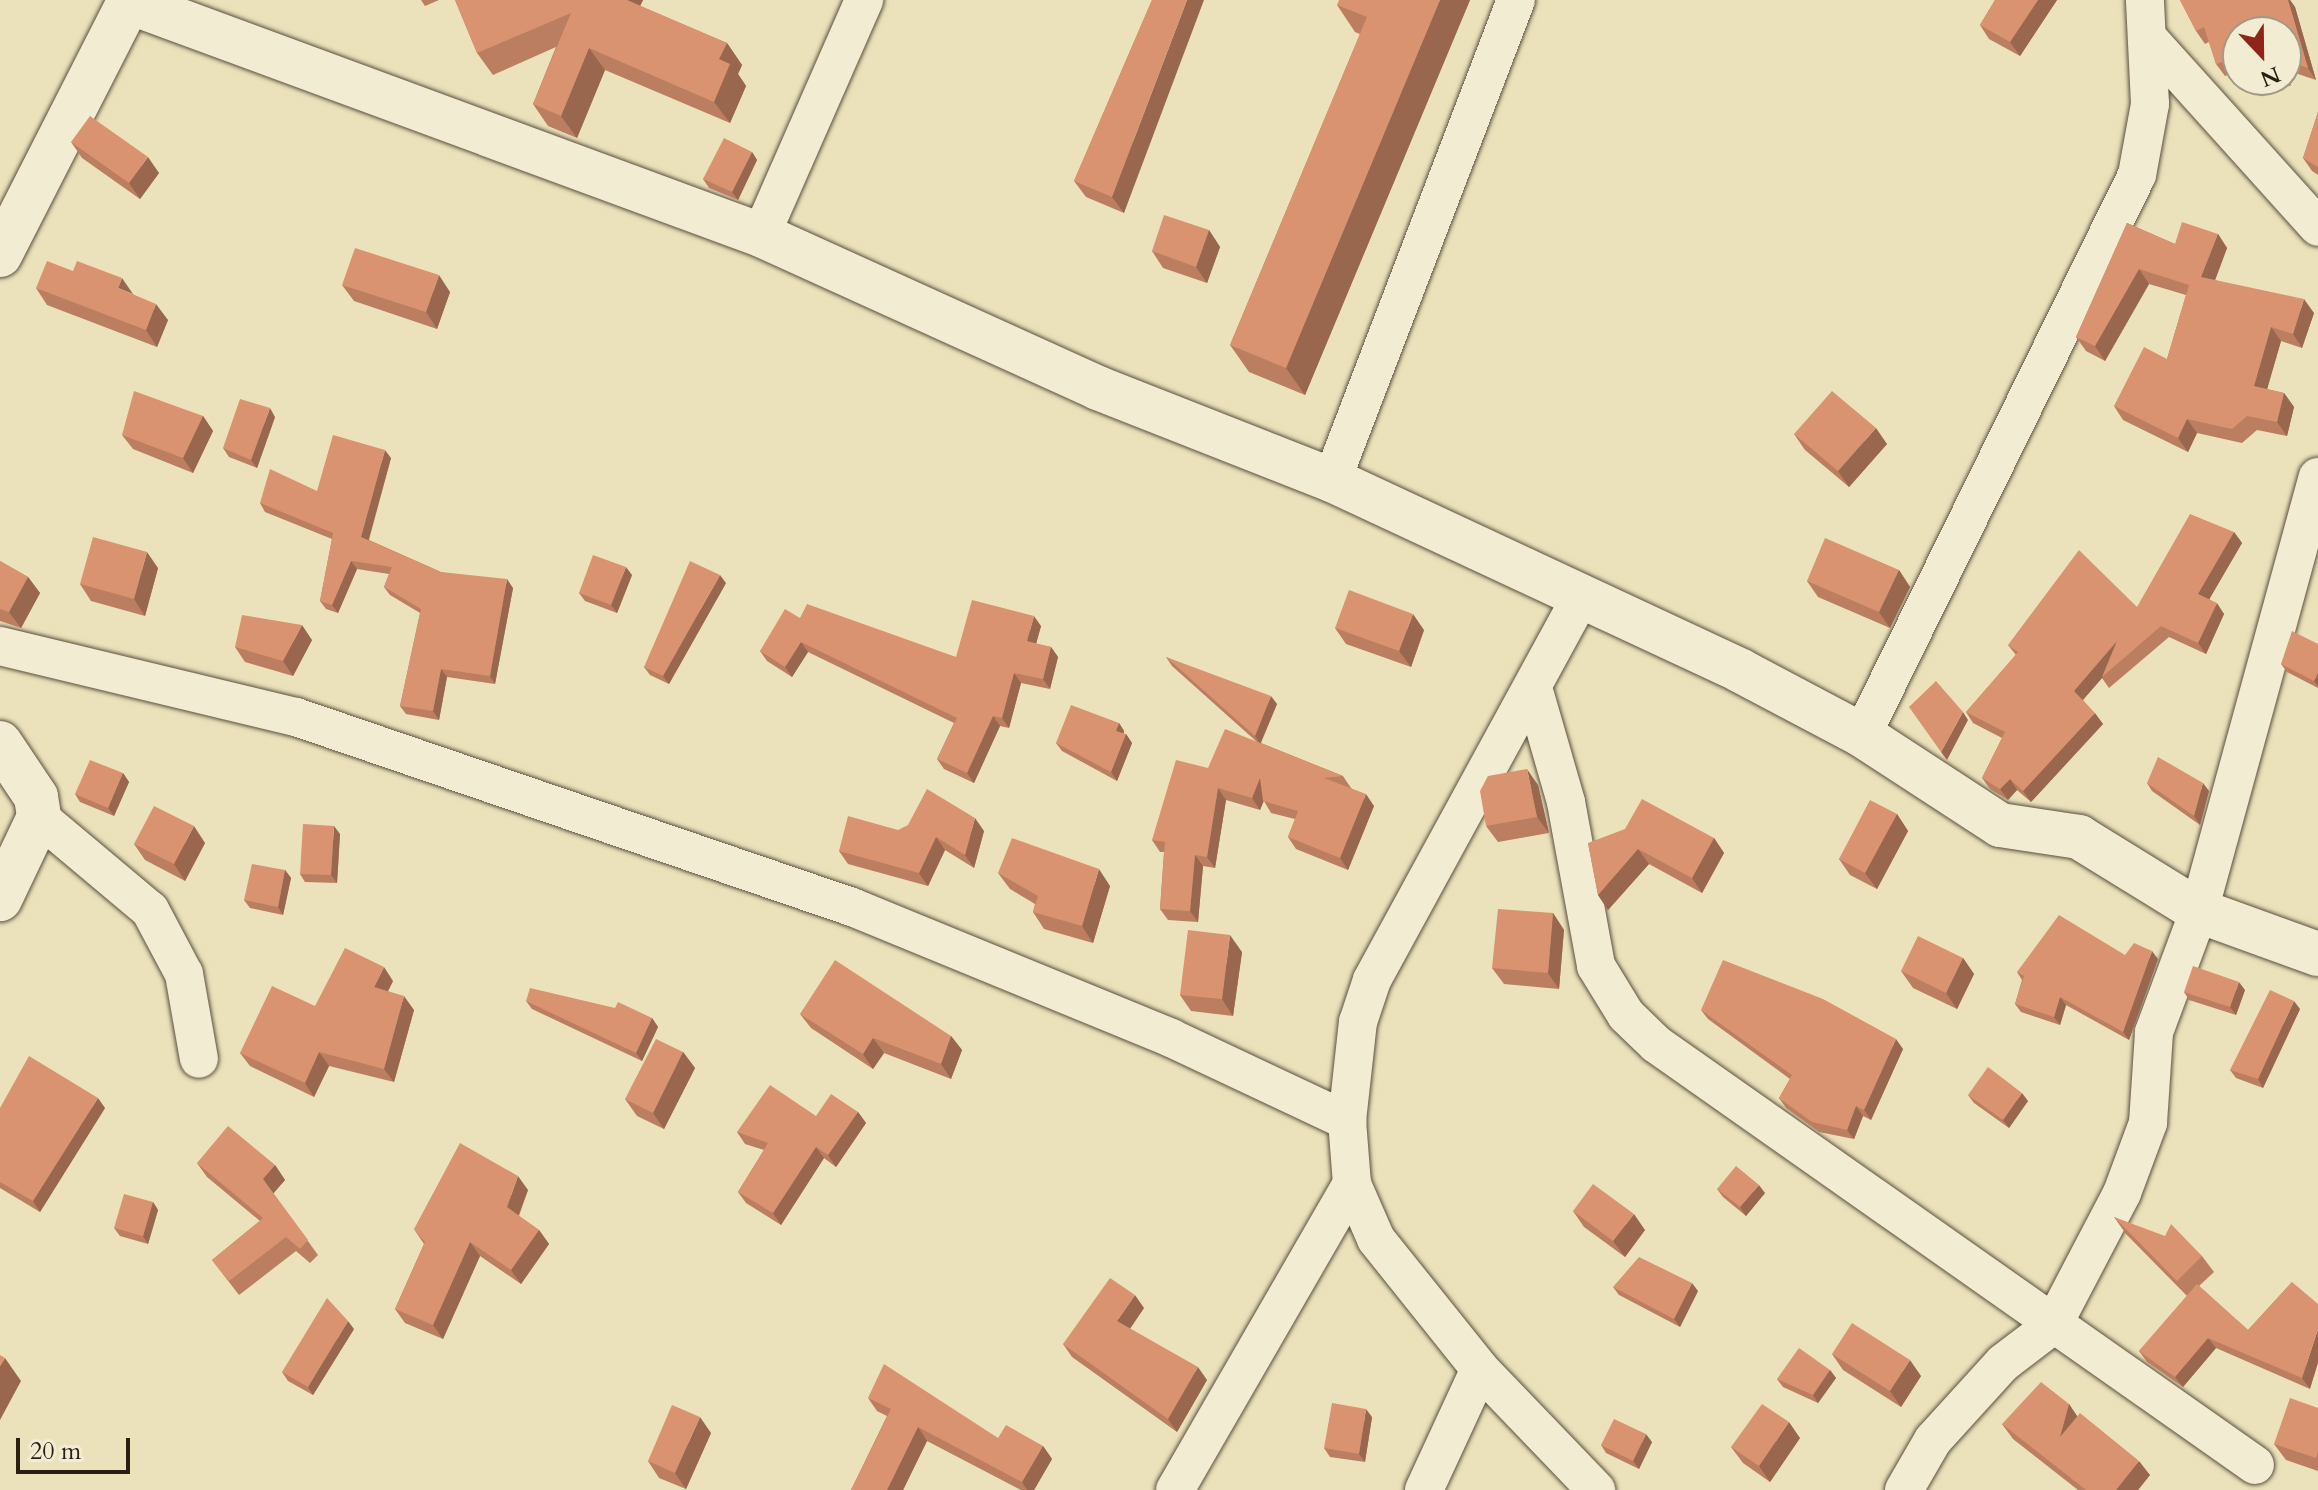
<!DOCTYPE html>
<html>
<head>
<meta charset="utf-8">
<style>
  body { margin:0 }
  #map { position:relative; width:2318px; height:1490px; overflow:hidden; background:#ebe2bc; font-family:Cardo,serif }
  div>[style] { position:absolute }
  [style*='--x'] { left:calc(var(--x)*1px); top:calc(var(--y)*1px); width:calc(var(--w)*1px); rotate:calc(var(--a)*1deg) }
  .roads { filter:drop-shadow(0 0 2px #5b4f3d) drop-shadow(0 0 2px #5b4f3d) }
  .minor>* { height:38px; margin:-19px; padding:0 19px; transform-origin:19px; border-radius:19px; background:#f2ecd3 }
  .tertiary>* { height:44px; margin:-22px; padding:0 22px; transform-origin:22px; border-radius:22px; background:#f2ecd3 }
  .wall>* { inset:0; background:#bb7e60 }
  .shaded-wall>* { inset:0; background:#98674e }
  .building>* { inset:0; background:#d99370 }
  span { translate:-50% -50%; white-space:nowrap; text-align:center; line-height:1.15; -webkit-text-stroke:8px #f2ecd3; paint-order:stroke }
  .north { position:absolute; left:2222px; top:16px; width:80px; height:80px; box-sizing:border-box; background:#f2ecd3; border:2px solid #a29a86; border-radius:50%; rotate:158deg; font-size:22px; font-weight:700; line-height:32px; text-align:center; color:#2b1e13 }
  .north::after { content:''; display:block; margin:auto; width:28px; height:36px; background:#8f2418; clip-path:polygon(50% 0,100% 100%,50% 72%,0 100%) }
  .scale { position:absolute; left:16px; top:1438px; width:114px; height:36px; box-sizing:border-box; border:4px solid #2b1e13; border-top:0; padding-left:10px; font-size:24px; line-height:28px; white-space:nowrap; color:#2b1e13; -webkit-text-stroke:6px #f2ecd3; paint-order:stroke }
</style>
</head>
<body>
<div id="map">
  <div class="roads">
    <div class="minor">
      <div style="--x:2148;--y:38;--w:254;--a:48"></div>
      <div style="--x:761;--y:235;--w:257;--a:-66.3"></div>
      <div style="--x:1332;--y:480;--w:514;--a:-69.03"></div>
      <div style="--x:0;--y:646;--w:304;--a:13.5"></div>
      <div style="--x:296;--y:717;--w:588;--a:18.87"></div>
      <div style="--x:852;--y:907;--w:345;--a:22.3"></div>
      <div style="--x:1171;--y:1038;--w:195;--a:25.2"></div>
      <div style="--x:1534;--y:691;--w:116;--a:73.9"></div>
      <div style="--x:1566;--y:802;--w:167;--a:79.6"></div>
      <div style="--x:1596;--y:966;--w:57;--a:58.5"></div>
      <div style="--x:1626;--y:1015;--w:42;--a:44"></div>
      <div style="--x:1656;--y:1044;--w:732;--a:35.1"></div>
      <div style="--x:1862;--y:735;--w:624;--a:-63.85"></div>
      <div style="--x:2137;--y:175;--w:72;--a:-79.6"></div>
      <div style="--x:2150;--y:104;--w:104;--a:-92.8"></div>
      <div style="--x:39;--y:817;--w:145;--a:40"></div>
      <div style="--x:150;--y:910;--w:72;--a:62"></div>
      <div style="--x:184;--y:974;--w:86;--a:80"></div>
      <div style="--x:1480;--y:1369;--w:166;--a:-128.7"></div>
      <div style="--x:1376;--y:1239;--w:60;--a:-113.6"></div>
      <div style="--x:1352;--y:1184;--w:63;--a:-94.5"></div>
      <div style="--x:1347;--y:1121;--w:100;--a:-83.7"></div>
      <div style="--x:1358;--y:1022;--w:44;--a:-71.6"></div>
      <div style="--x:1372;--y:980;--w:436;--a:-61.4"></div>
      <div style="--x:1175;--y:1490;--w:354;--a:-60"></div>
      <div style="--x:1424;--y:1490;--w:133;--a:-65.2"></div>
      <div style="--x:1480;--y:1369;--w:168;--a:46.2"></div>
      <div style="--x:1904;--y:1490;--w:58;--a:-59.9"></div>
      <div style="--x:1933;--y:1440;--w:104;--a:-47.7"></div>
      <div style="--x:2003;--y:1363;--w:63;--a:-37.2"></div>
      <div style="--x:2053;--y:1325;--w:149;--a:-62.4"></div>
      <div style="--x:2122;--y:1193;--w:75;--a:-69.6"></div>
      <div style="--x:2148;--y:1123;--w:91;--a:-86.2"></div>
      <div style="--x:2154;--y:1032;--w:129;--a:-69.6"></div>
      <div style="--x:2199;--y:911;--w:450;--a:-74.7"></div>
    </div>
    <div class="tertiary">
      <div style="--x:0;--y:255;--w:284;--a:-63"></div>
      <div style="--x:129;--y:2;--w:674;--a:20.24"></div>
      <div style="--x:761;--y:235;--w:370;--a:24.4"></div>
      <div style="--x:1098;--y:388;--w:251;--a:21.5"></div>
      <div style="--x:1332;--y:480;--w:451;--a:25"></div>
      <div style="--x:1741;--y:671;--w:137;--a:27.9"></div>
      <div style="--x:1862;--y:735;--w:165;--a:33.1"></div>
      <div style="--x:2000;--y:825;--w:80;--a:8.6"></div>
      <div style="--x:2079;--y:837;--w:141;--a:31.7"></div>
      <div style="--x:2199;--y:911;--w:127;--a:19.9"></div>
      <div style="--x:0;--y:743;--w:65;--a:56.3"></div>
      <div style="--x:36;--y:797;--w:20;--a:81"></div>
      <div style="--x:39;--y:817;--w:91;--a:115.4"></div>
    </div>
  </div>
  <div class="wall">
    <div style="clip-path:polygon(421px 0,439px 0,425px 6px)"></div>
    <div style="clip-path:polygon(455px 0,643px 0,640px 6px,727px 43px,742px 65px,738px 74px,746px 86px,730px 123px,605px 70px,577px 138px,548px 126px,533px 104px,556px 47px,493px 75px,477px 53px)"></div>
    <div style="clip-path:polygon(1152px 0,1124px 213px,1086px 197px,1074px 181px)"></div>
    <div style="clip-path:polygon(1470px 0,1305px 395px,1249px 372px,1230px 345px,1360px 34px,1355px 32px,1337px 5px)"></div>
    <div style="clip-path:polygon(1995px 0,2057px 0,2020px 56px,1989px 39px,1980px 25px)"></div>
    <div style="clip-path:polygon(2180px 0,2290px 0,2295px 7px,2316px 80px,2295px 73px,2290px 86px,2270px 88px,2264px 80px,2286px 80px,2286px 32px,2238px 32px,2238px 72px,2225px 76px,2216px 64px,2209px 42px,2205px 44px,2196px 31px)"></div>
    <div style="clip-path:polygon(2318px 112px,2318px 175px,2312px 171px,2303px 158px)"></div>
    <div style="clip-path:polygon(71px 142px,159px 173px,140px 199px,82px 158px)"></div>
    <div style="clip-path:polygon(752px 152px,757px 160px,738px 200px,709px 188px,703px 179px)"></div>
    <div style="clip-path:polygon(2127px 223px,2175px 244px,2218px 234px,2227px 248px,2215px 280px,2314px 313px,2302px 348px,2281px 341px,2267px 389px,2284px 393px,2294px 407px,2287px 436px,2257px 430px,2242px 443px,2197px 433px,2188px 452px,2123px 420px,2114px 406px,2167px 359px,2186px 295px,2149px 284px,2105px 361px,2086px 351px,2076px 337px)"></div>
    <div style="clip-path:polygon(1209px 230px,1220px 247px,1207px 283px,1163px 268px,1152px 251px)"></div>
    <div style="clip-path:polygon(342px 285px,450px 292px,437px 329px,354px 301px)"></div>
    <div style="clip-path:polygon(36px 288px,133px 294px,168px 320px,157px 347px,47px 305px)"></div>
    <div style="clip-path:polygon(203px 416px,213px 431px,193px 473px,133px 449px,122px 435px)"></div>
    <div style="clip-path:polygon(275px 417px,257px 468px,229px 457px,223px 448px)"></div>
    <div style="clip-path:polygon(1794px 434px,1887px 444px,1849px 487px,1805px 450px)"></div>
    <div style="clip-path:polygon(391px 458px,369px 540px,441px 572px,513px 588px,495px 684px,447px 677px,439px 720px,406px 714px,400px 706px,420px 613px,390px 595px,384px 587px,389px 574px,357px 569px,338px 613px,326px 609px,320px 601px,332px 539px,265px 512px,260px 503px,317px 491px)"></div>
    <div style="clip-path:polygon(2234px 532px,2242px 543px,2209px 599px,2224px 614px,2206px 654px,2169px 637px,2109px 688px,2102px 678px,2083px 700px,2103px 724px,2031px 802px,2017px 790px,2008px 800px,1990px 789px,1982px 778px,2002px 738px,1973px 723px,1966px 712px,2016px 655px,2008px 645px,2137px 607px)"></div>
    <div style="clip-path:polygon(0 561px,28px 577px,40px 593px,21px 628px,0 621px)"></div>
    <div style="clip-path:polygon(158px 568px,145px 616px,91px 601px,80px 584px)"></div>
    <div style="clip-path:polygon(1899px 570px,1910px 587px,1890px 628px,1818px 597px,1807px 581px)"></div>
    <div style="clip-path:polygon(632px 575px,617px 613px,585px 601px,579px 593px)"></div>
    <div style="clip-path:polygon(726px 583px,669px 684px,650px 675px,644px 667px)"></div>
    <div style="clip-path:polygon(800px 618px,956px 657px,1041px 626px,1036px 644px,1051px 647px,1058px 657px,1050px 689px,1021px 683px,1009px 728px,1000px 726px,974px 783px,944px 769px,937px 759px,954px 723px,808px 652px,792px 677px,767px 661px,760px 651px)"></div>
    <div style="clip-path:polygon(1335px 628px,1424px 630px,1411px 667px,1346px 644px)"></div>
    <div style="clip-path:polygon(312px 640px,293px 676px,245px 662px,235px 647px)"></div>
    <div style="clip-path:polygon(2318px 644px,2318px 688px,2287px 672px,2281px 664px)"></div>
    <div style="clip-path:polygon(1166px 657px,1277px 704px,1261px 743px,1343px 776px,1351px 788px,1374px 806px,1348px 870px,1296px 849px,1288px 837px,1295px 819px,1271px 813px,1264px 801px,1260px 810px,1226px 800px,1215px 868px,1203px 866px,1198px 922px,1168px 920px,1160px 909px,1164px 852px,1160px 852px,1152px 840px,1208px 768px,1257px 742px,1172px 666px)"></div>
    <div style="clip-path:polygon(1119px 723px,1124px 731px,1124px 734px,1126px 734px,1132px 743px,1117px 781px,1062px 751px,1056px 743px)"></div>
    <div style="clip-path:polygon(123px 773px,129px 782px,114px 816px,80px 802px,75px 794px)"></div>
    <div style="clip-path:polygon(2147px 783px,2209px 791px,2200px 825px,2152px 791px)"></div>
    <div style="clip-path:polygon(1538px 785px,1549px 833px,1498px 842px,1486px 826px)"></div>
    <div style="clip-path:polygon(1897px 814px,1908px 831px,1877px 889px,1850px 875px,1839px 859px)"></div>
    <div style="clip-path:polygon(898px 830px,984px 831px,974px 868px,945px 850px,928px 886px,848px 864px,839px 851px)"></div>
    <div style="clip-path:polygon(340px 834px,337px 883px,305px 882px,300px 874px)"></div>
    <div style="clip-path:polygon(1714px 838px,1724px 853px,1702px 893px,1649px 864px,1608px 910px,1598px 895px,1588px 843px)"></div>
    <div style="clip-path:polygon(205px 843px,185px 881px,145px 860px,134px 844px)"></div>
    <div style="clip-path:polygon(285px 870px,291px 878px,283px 915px,250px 908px,244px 900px)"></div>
    <div style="clip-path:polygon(998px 873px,1110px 886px,1093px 943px,1044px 929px,1033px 912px,1035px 904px,1010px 889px)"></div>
    <div style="clip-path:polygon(1553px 913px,1564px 930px,1559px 989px,1504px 984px,1492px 968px)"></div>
    <div style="clip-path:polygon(1242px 952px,1233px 1016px,1191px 1011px,1180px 995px)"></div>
    <div style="clip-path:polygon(2125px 955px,2158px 959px,2129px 1040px,2066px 1005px,2060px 1025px,2021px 1012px,2015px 1004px,2022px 980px,2017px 972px)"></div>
    <div style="clip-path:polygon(1963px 958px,1974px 974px,1957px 1009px,1913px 988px,1901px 971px)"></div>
    <div style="clip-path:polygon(393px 981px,388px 991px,414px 1010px,394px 1082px,329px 1066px,314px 1097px,250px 1066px,240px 1053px,315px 1006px)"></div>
    <div style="clip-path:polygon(2245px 990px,2236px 1015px,2189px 1000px,2184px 992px)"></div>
    <div style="clip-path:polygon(526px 1001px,652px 1018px,658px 1027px,642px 1061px,532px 1009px)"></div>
    <div style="clip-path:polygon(2300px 1009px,2263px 1088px,2236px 1078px,2230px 1070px)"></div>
    <div style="clip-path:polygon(1701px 1010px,1903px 1049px,1871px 1120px,1863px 1116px,1854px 1139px,1819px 1132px,1786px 1108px,1779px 1098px,1790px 1079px,1708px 1019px)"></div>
    <div style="clip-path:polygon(800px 1014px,951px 1036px,962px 1050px,951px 1079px,884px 1053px,873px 1069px,811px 1028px)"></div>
    <div style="clip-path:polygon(683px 1052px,695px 1068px,664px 1129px,637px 1116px,625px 1099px)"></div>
    <div style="clip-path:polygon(1968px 1095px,2028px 1101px,2009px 1128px,1974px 1103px)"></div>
    <div style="clip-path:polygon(0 1108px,105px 1108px,40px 1212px,0 1188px)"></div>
    <div style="clip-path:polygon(858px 1112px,866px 1123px,836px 1167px,824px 1158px,781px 1225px,746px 1203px,738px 1192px,764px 1150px,745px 1144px,737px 1132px,816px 1116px)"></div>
    <div style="clip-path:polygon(197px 1163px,275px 1165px,285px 1180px,273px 1193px,318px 1255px,310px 1263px,296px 1251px,239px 1295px,212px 1260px,260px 1221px,207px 1177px)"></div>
    <div style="clip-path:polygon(1717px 1189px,1765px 1193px,1746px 1216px,1723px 1197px)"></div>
    <div style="clip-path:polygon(528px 1190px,519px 1216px,539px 1230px,549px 1244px,521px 1284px,480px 1256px,443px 1339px,405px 1323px,395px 1309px,424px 1244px,414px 1229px)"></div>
    <div style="clip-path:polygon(153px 1202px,158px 1210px,148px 1244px,120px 1236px,114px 1228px)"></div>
    <div style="clip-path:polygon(1573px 1211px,1645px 1230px,1625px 1257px,1584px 1227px)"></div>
    <div style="clip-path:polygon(2114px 1217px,2202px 1256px,2214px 1272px,2199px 1286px,2248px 1330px,2292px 1282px,2310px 1389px,2216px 1348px,2183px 1387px,2147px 1362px,2139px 1351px,2187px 1296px,2126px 1234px)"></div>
    <div style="clip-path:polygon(1613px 1287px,1698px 1291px,1680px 1327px,1619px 1295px)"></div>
    <div style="clip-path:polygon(1144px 1308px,1130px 1329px,1207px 1380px,1177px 1432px,1072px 1357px,1063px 1344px)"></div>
    <div style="clip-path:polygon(354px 1329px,313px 1395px,288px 1381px,282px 1372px)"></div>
    <div style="clip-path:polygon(1832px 1354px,1921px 1376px,1901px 1407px,1843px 1370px)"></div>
    <div style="clip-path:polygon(1830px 1370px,1836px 1378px,1818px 1403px,1783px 1387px,1777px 1379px)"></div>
    <div style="clip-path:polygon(868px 1398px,998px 1438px,1043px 1446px,1052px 1459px,1034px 1490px,1021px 1490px,927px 1441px,903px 1490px,851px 1490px,887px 1416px,877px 1411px)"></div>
    <div style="clip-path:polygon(2069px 1404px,2077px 1416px,2150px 1475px,2138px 1490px,2078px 1490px,2013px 1439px,2002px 1424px)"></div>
    <div style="clip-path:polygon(2318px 1408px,2318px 1471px,2286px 1460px,2274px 1444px)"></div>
    <div style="clip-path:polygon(1372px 1417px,1365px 1462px,1330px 1457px,1324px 1448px)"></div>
    <div style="clip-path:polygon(711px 1433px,686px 1489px,659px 1478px,648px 1461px)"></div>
    <div style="clip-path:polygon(1800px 1438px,1770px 1482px,1743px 1463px,1731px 1447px)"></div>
    <div style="clip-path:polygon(1652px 1442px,1639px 1469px,1606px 1453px,1601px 1445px)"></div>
  </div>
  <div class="shaded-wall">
    <div style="clip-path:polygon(621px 0,643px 0,634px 18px)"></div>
    <div style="clip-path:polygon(1187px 0,1204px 0,1124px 213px,1112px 197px)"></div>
    <div style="clip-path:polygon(1440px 0,1470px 0,1305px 395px,1286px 368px)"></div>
    <div style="clip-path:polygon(2038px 0,2057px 0,2020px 56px,2010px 42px)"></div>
    <div style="clip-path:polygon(2288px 0,2290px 0,2295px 7px,2316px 80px,2308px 68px)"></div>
    <div style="clip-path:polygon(727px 43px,742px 65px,738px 74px,746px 86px,730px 123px,714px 102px,719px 59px)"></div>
    <div style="clip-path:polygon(589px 48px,605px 70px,577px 138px,561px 116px)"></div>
    <div style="clip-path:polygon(2287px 61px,2295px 73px,2290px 86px,2286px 80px)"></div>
    <div style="clip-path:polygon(752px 152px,757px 160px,738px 200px,732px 192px)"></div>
    <div style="clip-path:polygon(148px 157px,159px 173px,140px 199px,129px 183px)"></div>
    <div style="clip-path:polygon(1209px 230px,1220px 247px,1207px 283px,1196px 267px)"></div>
    <div style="clip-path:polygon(2218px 234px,2227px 248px,2211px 291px,2201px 277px)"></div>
    <div style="clip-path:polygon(2139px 269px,2149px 284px,2105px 361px,2095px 346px)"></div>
    <div style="clip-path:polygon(439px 275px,450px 292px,437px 329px,426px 312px)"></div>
    <div style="clip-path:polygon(122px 278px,133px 294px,118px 288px)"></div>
    <div style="clip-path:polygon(2304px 299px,2314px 313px,2302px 348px,2293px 334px)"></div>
    <div style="clip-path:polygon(156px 304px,168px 320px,157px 347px,146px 330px)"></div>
    <div style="clip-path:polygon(2271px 327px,2281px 341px,2264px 400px,2254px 386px)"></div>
    <div style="clip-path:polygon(2284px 393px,2294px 407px,2287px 436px,2277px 422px)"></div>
    <div style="clip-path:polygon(270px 408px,275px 417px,257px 468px,251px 460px)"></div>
    <div style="clip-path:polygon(203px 416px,213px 431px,193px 473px,183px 458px)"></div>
    <div style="clip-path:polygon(2187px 419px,2197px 433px,2188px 452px,2178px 438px)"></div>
    <div style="clip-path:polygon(1876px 428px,1887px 444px,1849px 487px,1838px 471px)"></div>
    <div style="clip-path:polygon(385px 450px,391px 458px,367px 545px,361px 537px)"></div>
    <div style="clip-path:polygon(2234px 532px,2242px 543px,2206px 605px,2198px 594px)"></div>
    <div style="clip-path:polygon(147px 552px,158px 568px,145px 616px,134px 599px)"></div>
    <div style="clip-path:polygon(351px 561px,357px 569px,338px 613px,332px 605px)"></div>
    <div style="clip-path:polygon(626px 567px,632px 575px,617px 613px,611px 605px)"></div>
    <div style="clip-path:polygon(1899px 570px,1910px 587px,1890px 628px,1879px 612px)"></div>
    <div style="clip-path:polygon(720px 575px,726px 583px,669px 684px,663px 676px)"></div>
    <div style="clip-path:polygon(28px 577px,40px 593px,21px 628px,9px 612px)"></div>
    <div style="clip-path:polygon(507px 579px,513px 588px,495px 684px,490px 676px)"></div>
    <div style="clip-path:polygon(2217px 603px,2224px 614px,2206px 654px,2198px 643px)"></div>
    <div style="clip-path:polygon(1413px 614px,1424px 630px,1411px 667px,1399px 651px)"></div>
    <div style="clip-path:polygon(1034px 616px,1041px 626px,1034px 651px,1027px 641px)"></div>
    <div style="clip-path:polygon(302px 625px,312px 640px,293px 676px,283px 661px)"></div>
    <div style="clip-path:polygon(2117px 641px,2102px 678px,2081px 702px,2074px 691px)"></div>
    <div style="clip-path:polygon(801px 642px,808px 652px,792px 677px,785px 667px)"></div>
    <div style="clip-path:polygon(1051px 647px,1058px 657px,1050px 689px,1043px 679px)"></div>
    <div style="clip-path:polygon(441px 669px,447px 677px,439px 720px,433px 711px)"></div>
    <div style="clip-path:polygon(1014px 673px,1021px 683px,1009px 728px,1002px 718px)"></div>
    <div style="clip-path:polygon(2318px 673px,2318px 686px,2314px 681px)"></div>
    <div style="clip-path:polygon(1271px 696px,1277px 704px,1260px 744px,1255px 736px)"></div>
    <div style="clip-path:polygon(1963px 712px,1968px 720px,1947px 760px,1941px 752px)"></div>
    <div style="clip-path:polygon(2095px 713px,2103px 724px,2031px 802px,2023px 791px)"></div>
    <div style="clip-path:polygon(993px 716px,1000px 726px,974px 783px,967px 773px)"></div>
    <div style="clip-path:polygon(1119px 723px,1124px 731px,1122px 739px,1116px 731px)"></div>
    <div style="clip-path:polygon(1126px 734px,1132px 743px,1117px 781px,1111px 772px)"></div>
    <div style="clip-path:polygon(1527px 769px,1538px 785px,1549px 833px,1537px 817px)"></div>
    <div style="clip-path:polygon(123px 773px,129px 782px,114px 816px,108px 808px)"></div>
    <div style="clip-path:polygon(1260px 778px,1268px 789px,1260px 810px,1252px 798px)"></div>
    <div style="clip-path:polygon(2010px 779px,2017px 790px,2008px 800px,2000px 789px)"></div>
    <div style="clip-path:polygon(2203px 783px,2209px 791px,2200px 825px,2194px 816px)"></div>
    <div style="clip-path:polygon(1218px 788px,1226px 800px,1215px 868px,1207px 857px)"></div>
    <div style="clip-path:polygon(1366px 794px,1374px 806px,1348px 870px,1340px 858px)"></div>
    <div style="clip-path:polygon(1897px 814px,1908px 831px,1877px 889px,1865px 873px)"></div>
    <div style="clip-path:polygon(975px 818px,984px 831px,974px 868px,965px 855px)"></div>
    <div style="clip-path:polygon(194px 826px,205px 843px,185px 881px,174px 864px)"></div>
    <div style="clip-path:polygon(334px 826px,340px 834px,337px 883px,331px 875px)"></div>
    <div style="clip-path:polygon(936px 837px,945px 850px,928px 886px,919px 873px)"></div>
    <div style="clip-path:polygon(1714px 838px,1724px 853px,1702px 893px,1692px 878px)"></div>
    <div style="clip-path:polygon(1638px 849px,1649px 864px,1608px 910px,1598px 895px)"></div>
    <div style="clip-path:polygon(1195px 855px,1203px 866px,1198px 922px,1190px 911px)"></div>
    <div style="clip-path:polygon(1099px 869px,1110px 886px,1093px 943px,1082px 926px)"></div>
    <div style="clip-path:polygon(285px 870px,291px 878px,283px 915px,278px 907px)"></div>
    <div style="clip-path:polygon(1553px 913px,1564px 930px,1559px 989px,1548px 973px)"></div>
    <div style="clip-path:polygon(1230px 935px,1242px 952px,1233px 1016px,1222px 999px)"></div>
    <div style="clip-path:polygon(2152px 951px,2158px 959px,2129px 1040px,2123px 1032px)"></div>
    <div style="clip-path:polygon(1963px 958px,1974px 974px,1957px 1009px,1946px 993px)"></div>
    <div style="clip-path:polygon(384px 967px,393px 981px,383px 1001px,374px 987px)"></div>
    <div style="clip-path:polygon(2239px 982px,2245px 990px,2236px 1015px,2230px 1007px)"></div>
    <div style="clip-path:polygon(404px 996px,414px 1010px,394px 1082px,384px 1069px)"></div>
    <div style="clip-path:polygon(2060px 997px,2066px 1005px,2060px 1025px,2054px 1017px)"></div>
    <div style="clip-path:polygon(2294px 1001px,2300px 1009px,2263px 1088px,2258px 1079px)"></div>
    <div style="clip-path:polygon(652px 1018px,658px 1027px,642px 1061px,636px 1053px)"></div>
    <div style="clip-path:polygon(951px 1036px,962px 1050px,951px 1079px,941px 1064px)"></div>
    <div style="clip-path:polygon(873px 1038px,884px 1053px,873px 1069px,863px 1054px)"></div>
    <div style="clip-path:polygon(1896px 1039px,1903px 1049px,1871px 1120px,1864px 1110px)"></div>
    <div style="clip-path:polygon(319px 1052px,329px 1066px,314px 1097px,305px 1083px)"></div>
    <div style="clip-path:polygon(683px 1052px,695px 1068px,664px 1129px,653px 1113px)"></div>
    <div style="clip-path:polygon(2022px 1093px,2028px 1101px,2009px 1128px,2003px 1120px)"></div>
    <div style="clip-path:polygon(98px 1098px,105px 1108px,40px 1212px,33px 1201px)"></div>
    <div style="clip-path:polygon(1856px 1106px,1863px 1116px,1854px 1139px,1847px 1130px)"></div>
    <div style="clip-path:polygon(858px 1112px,866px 1123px,836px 1167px,828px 1155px)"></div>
    <div style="clip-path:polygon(816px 1147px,824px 1158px,781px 1225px,773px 1213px)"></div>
    <div style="clip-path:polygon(275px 1165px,285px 1180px,273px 1194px,263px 1179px)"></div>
    <div style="clip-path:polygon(518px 1176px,528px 1190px,516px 1221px,507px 1207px)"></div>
    <div style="clip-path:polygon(1759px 1185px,1765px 1193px,1746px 1216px,1740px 1207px)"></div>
    <div style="clip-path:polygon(153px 1202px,158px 1210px,148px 1244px,143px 1236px)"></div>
    <div style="clip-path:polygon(1634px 1214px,1645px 1230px,1625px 1257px,1613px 1241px)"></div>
    <div style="clip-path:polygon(539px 1230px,549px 1244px,521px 1284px,511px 1270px)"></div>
    <div style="clip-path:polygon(470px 1242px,480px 1256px,443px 1339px,433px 1325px)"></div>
    <div style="clip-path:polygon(1692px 1283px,1698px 1291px,1680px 1327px,1674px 1319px)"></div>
    <div style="clip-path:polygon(1135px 1295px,1144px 1308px,1126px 1334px,1117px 1321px)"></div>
    <div style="clip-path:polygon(348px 1321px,354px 1329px,313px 1395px,308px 1387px)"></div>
    <div style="clip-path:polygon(2318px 1329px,2318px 1363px,2310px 1389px,2302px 1378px)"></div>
    <div style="clip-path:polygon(2208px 1338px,2216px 1348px,2183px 1387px,2175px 1377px)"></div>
    <div style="clip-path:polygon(5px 1358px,21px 1381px,0 1420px,0 1366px)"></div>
    <div style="clip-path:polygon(1910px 1360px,1921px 1376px,1901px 1407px,1890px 1391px)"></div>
    <div style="clip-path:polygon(1198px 1367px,1207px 1380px,1177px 1432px,1168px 1419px)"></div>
    <div style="clip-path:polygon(1830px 1370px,1836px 1378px,1818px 1403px,1813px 1395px)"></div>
    <div style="clip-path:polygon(2069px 1404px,2079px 1419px,2060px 1437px)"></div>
    <div style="clip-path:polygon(1366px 1409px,1372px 1417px,1365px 1462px,1359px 1454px)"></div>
    <div style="clip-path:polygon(700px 1417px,711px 1433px,686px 1489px,675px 1473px)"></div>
    <div style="clip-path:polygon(1789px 1422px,1800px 1438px,1770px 1482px,1759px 1466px)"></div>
    <div style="clip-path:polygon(918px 1427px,927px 1441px,903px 1490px,887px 1490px)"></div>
    <div style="clip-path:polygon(1646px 1434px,1652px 1442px,1639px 1469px,1633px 1461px)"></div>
    <div style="clip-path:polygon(1043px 1446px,1052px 1459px,1034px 1490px,1027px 1490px,1022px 1482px)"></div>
    <div style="clip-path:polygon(2139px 1461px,2150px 1475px,2138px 1490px,2116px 1490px)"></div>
  </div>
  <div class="building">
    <div style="clip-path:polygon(455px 0,627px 0,727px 43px,719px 59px,730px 64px,714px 102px,589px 48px,561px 116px,533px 104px,571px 13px,477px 53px)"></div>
    <div style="clip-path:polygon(1152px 0,1187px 0,1112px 197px,1074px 181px)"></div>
    <div style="clip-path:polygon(1339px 0,1440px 0,1286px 368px,1230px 345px,1367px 17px,1337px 5px)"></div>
    <div style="clip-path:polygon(1995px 0,2038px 0,2010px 42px,1980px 25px)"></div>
    <div style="clip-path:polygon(2180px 0,2288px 0,2308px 68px,2287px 61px,2286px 63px,2286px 32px,2238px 32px,2238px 57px,2216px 64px,2204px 27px,2196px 31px)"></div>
    <div style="clip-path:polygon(2318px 112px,2318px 167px,2303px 158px)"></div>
    <div style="clip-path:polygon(90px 116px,148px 157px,129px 183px,71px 142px)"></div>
    <div style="clip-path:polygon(724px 138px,752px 152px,732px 192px,703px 179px)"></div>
    <div style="clip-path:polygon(1164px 215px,1209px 230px,1196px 267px,1152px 251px)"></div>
    <div style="clip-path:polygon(2182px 222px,2218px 234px,2201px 277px,2304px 299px,2293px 334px,2271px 327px,2254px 386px,2284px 393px,2277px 422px,2247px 416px,2232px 429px,2187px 419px,2178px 438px,2114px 406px,2144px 347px,2167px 359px,2189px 285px,2139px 269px,2095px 346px,2076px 337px,2127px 223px,2175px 244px)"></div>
    <div style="clip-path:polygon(355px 248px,439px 275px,426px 312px,342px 285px)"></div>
    <div style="clip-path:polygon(47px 261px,73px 271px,77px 261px,122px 278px,118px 288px,156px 304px,146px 330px,36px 288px)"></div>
    <div style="clip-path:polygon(134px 391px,203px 416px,183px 458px,122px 435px)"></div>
    <div style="clip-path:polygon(1832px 391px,1876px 428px,1838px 471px,1794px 434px)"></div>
    <div style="clip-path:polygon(240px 399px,270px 408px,251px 460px,223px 448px)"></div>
    <div style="clip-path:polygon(333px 435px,385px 450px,361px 537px,441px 572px,507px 579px,490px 676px,441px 669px,433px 711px,400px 706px,421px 609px,384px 587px,392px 567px,351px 561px,332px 605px,320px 601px,333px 533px,260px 503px,270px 469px,317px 491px)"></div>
    <div style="clip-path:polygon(2190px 514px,2234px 532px,2198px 594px,2217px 603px,2198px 643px,2161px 626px,2102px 677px,2117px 641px,2074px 691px,2095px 713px,2023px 791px,2010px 779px,2000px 789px,1982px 778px,2005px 732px,1966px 712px,2018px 652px,2008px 645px,2079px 550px,2137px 607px)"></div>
    <div style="clip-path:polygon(93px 537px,147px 552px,134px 599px,80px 584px)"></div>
    <div style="clip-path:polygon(1825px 538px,1899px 570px,1879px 612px,1807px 581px)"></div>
    <div style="clip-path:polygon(593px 555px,626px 567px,611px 605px,579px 593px)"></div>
    <div style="clip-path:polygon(0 561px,28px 577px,9px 612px,0 609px)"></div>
    <div style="clip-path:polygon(690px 561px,720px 575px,663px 676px,644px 667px)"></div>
    <div style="clip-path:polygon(1349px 590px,1413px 614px,1399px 651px,1335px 628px)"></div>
    <div style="clip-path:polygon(972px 600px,1034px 616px,1027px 641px,1051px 647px,1043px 679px,1014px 673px,1002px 718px,993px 716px,967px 773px,937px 759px,957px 718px,801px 642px,785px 667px,760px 651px,785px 609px,800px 618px,807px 604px,956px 657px)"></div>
    <div style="clip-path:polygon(242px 615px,302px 625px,283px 661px,235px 647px)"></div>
    <div style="clip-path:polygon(2292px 631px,2318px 644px,2318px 673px,2314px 681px,2281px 664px)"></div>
    <div style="clip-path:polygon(1166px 657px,1271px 696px,1255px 736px)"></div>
    <div style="clip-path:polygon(1936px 681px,1963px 712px,1941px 752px,1909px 707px)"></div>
    <div style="clip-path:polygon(1071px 705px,1119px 723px,1116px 731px,1126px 734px,1111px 772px,1056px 743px)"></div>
    <div style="clip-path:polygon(1225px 729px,1343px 776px,1324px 778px,1366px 794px,1340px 858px,1288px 837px,1298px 811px,1263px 801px,1260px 778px,1252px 798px,1218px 788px,1207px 857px,1195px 855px,1190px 911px,1160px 909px,1165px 842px,1152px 840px,1176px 760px,1208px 768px)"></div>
    <div style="clip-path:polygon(2158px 757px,2203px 783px,2194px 816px,2147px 783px)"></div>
    <div style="clip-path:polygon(90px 760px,123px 773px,108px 808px,75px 794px)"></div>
    <div style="clip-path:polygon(1527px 769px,1537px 817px,1486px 826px,1480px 791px,1488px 776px)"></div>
    <div style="clip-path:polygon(927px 789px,975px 818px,965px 855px,936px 837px,919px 873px,839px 851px,848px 816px,898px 830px,908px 825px)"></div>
    <div style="clip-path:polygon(1642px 799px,1714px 838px,1692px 878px,1638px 849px,1598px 895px,1588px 843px,1625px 829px)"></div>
    <div style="clip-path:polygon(1870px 800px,1897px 814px,1865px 873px,1839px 859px)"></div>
    <div style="clip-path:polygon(154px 806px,194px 826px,174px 864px,134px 844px)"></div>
    <div style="clip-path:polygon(303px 824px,334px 826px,331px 875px,300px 874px)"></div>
    <div style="clip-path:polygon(1012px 838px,1099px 869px,1082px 926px,1033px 912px,1038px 896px,998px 873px)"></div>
    <div style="clip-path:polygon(252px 864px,285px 870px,278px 907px,244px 900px)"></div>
    <div style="clip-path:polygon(1498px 909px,1553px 913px,1548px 973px,1492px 968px)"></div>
    <div style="clip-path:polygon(2059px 915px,2125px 955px,2134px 943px,2152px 951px,2123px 1032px,2060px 997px,2054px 1017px,2015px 1004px,2024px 976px,2017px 972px)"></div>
    <div style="clip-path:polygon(1188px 930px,1230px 935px,1222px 999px,1180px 995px)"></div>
    <div style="clip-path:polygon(1918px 936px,1963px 958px,1946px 993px,1901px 971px)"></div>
    <div style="clip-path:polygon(345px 948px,384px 967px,374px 987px,404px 996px,384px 1069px,319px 1052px,305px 1083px,240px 1053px,272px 986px,315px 1006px)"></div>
    <div style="clip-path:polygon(835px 960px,951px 1036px,941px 1064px,873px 1038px,863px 1054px,800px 1014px)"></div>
    <div style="clip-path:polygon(1723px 960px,1823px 999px,1896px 1039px,1864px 1110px,1856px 1106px,1847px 1130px,1812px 1122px,1779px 1098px,1792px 1075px,1701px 1010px)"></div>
    <div style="clip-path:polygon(2193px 966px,2239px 982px,2230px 1007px,2184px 992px)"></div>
    <div style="clip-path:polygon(530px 988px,615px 1008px,618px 1002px,652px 1018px,636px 1053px,526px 1001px)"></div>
    <div style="clip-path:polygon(2270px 990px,2294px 1001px,2258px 1079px,2230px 1070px)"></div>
    <div style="clip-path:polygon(656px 1039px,683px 1052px,653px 1113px,625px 1099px)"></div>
    <div style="clip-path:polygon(29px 1056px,98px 1098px,33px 1201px,0 1182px,0 1108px)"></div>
    <div style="clip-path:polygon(1988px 1067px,2022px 1093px,2003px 1120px,1968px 1095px)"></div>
    <div style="clip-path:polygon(770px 1085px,816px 1116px,831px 1094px,858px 1112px,828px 1155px,816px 1147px,773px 1213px,738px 1192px,768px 1143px,737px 1132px)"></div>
    <div style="clip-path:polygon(228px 1126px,275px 1165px,263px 1179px,308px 1240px,300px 1249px,286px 1237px,229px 1281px,212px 1260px,263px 1218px,197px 1163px)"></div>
    <div style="clip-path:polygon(460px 1143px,518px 1176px,507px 1207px,539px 1230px,511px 1270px,470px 1242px,433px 1325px,395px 1309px,425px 1242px,414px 1229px)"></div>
    <div style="clip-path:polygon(1736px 1166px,1759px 1185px,1740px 1207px,1717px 1189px)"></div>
    <div style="clip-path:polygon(1593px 1184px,1634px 1214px,1613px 1241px,1573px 1211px)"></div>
    <div style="clip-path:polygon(124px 1194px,153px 1202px,143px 1236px,114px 1228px)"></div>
    <div style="clip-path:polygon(2114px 1217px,2165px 1236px,2171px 1224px,2202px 1256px,2177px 1281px)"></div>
    <div style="clip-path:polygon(1639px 1257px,1692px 1283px,1674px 1319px,1613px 1287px)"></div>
    <div style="clip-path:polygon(1110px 1278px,1135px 1295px,1117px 1321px,1198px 1367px,1168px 1419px,1063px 1344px)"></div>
    <div style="clip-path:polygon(2292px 1282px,2318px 1304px,2318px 1329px,2302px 1378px,2208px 1338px,2175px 1377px,2139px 1351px,2197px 1284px,2248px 1330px)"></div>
    <div style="clip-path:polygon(327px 1298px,348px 1321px,308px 1387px,282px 1372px)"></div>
    <div style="clip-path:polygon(1852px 1323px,1910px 1360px,1890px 1391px,1832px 1354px)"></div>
    <div style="clip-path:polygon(1799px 1348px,1830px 1370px,1813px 1395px,1777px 1379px)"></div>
    <div style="clip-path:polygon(0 1355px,5px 1358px,0 1366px)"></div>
    <div style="clip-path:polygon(884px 1364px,998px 1438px,1006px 1425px,1043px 1446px,1022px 1482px,918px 1427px,887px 1490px,851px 1490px,891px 1409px,868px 1398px)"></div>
    <div style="clip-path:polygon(2041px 1382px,2069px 1404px,2060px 1437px,2080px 1413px,2139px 1461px,2116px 1490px,2086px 1490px,2002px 1424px)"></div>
    <div style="clip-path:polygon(2290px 1398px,2318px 1408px,2318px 1452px,2316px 1458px,2274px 1444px)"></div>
    <div style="clip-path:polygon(1332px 1403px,1366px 1409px,1359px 1454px,1324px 1448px)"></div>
    <div style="clip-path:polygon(1762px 1404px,1789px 1422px,1759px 1466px,1731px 1447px)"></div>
    <div style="clip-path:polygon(672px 1405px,700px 1417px,675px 1473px,648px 1461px)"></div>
    <div style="clip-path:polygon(1614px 1419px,1646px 1434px,1633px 1461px,1601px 1445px)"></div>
  </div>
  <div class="north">N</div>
  <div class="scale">20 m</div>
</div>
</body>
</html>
